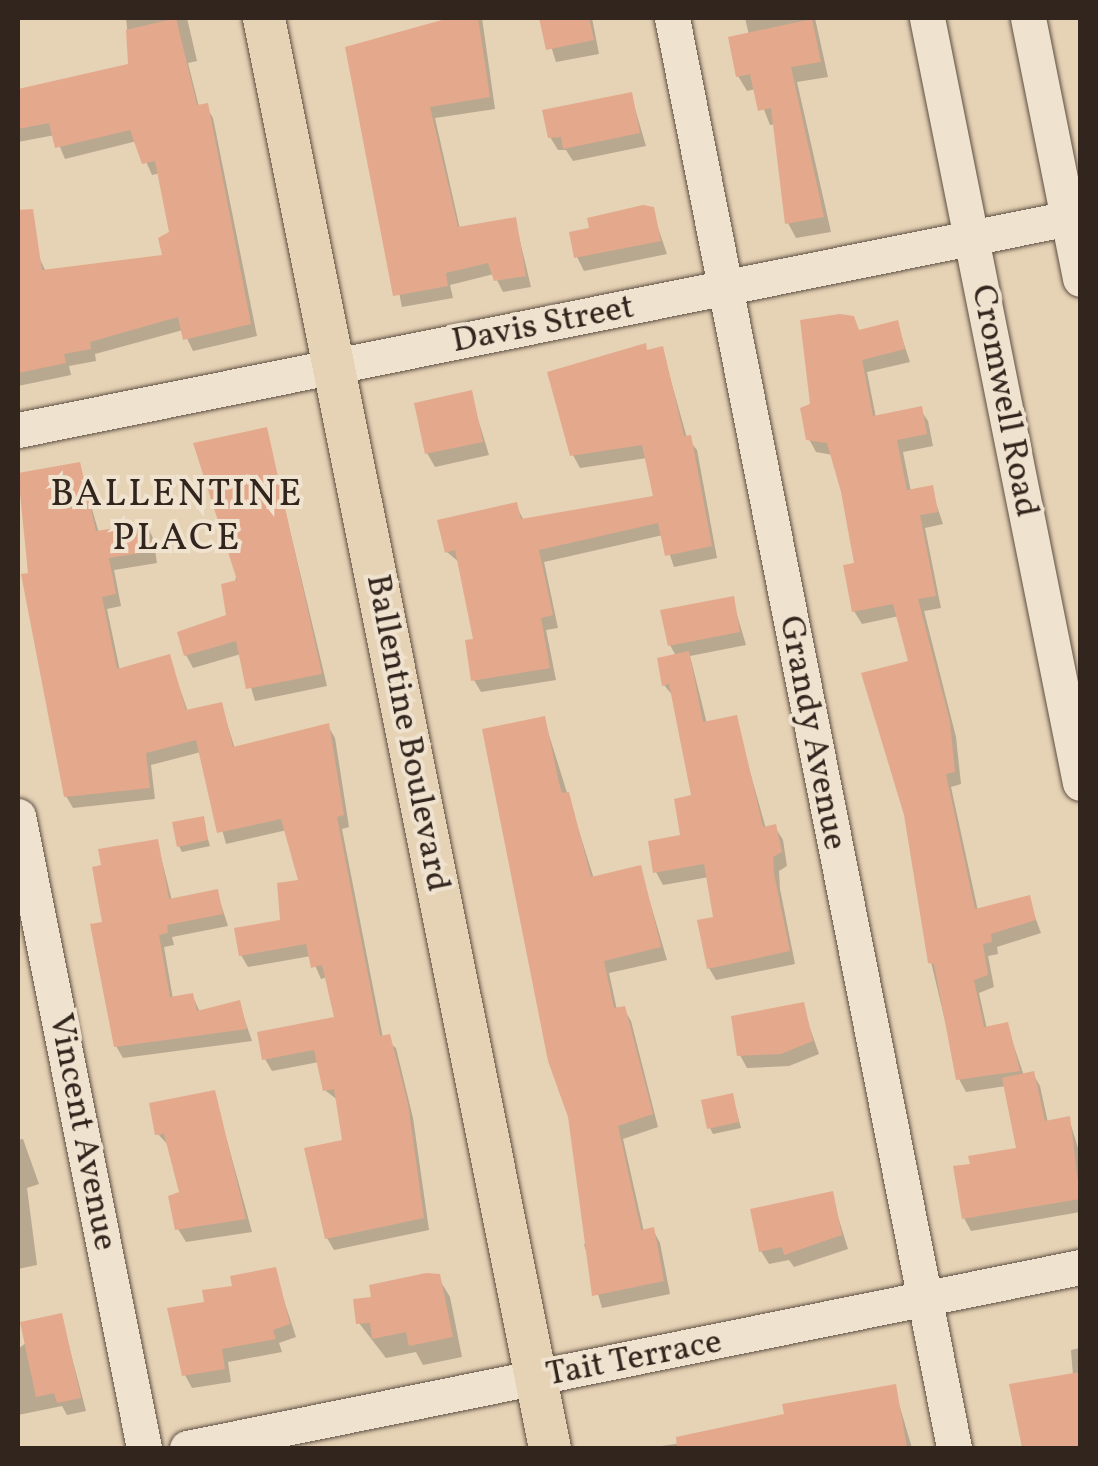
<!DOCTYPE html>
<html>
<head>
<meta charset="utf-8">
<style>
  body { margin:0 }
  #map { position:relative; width:1098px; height:1466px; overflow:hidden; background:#e6d2b5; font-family:Vollkorn,serif }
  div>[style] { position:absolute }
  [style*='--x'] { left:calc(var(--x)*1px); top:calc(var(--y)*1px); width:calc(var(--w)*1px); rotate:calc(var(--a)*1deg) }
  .shadow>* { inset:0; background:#0003 }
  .building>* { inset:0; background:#e4a98c }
  .roads { filter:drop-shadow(0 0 2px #5e5043) drop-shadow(0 0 2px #5e5043) }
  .minor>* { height:35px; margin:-17.5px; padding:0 17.5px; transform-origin:17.5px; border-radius:17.5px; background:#efe2cf }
  .major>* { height:42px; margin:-21px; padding:0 21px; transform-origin:21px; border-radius:21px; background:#e6d2b5 }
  span { translate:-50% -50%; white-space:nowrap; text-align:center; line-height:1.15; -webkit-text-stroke:8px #efe2cf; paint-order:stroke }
  .street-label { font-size:35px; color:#31251d }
  .neighbourhood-label { font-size:38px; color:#31251d; letter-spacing:2.5px }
  .frame { position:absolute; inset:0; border:20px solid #31251d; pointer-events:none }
</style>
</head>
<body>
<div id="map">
  <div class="shadow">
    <div style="clip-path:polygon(126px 18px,187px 18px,197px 61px,188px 63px,199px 107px,206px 106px,213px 118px,257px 336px,193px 351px,183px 330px,95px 354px,96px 361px,69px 366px,71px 375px,18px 386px,18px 255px,38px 255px,46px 272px,165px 258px,172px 233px,160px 173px,152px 175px,137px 141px,65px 159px,55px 135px,18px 142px,18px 90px,131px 66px)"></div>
    <div style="clip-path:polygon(452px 18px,482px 18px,495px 109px,435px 118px,460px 229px,515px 220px,531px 287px,503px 292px,494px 274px,450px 285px,453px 298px,402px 307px,348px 49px)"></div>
    <div style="clip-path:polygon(542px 18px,592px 18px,599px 54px,556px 62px)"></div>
    <div style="clip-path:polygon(745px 18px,815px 18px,828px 77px,797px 82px,831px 232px,796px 238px,788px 223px,776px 124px,770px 125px,756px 89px,747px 91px,738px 76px,749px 35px)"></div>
    <div style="clip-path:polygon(631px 95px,646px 146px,573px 161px,566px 150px,558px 150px,550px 137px)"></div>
    <div style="clip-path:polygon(652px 210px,667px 254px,584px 271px,577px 257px)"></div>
    <div style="clip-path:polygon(897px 323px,910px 362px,867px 372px,876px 418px,920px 409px,928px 421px,933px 446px,903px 452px,911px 492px,931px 488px,943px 524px,925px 528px,941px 608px,924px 611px,956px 737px,961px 784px,951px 787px,978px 911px,1028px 898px,1041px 933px,997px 947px,998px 954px,988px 956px,994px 987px,979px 993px,987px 1029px,1007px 1025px,1024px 1076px,1033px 1074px,1040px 1086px,1048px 1123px,1069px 1119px,1080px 1154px,1080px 1212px,971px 1231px,964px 1218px,1019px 1150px,1006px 1086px,966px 1092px,959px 1079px,931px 962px,911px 663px,899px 616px,862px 624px,854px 611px,857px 565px,843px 492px,833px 455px,816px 452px,809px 439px,812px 405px,860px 332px)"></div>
    <div style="clip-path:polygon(662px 349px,687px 438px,697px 450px,717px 558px,674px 567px,663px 535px,544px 562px,558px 628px,546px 630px,556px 680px,481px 692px,474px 680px,476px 641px,460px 563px,447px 552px,516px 505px,524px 521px,656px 498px,647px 458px,580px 468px,573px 455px,648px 352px)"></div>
    <div style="clip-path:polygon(470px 393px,489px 455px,435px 467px,427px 453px)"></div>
    <div style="clip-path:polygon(266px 430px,327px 686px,255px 701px,241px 654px,193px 668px,186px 655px,228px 616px)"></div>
    <div style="clip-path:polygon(79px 465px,99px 533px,147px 526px,153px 538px,157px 563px,114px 570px,121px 606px,107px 609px,120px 671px,169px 657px,188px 712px,221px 704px,235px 749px,328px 726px,335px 738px,349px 827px,342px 829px,383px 1038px,396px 1048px,413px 1118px,429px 1230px,334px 1250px,327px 1238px,345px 1142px,339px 1101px,326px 1091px,319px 1062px,272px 1071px,265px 1059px,337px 1019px,328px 977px,321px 979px,311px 956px,248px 967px,241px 955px,283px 922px,301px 882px,287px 830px,226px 844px,201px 752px,151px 765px,155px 799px,73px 808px,66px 796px,18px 476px)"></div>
    <div style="clip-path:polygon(732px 598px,746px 645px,690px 656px,707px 724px,735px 718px,766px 829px,775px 827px,783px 840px,787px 866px,779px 871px,780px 889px,795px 964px,716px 980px,709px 968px,715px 919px,709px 877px,663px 885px,656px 872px,683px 837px,694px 797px,674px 697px,664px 685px,676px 656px,670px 645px)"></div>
    <div style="clip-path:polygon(544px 719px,594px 879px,640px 868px,667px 960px,609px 973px,617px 1010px,624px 1009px,631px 1021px,658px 1127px,623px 1139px,644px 1232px,653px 1230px,660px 1243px,670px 1294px,602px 1308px,584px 1244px,592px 1242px)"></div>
    <div style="clip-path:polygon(202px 819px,210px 846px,182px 852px,179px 846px)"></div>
    <div style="clip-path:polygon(157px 841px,172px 901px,217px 892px,228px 926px,172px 937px,174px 945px,164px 947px,173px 999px,192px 995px,200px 1012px,239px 1003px,252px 1041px,123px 1058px,116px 1046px,105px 923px)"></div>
    <div style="clip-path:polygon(802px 1005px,819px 1054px,789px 1066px,747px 1068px,740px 1055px)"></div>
    <div style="clip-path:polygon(214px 1093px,252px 1232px,186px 1242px,178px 1229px,182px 1193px,170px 1147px,158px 1134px)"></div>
    <div style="clip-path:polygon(732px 1095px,741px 1128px,713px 1134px,710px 1128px)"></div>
    <div style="clip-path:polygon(23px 1139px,39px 1184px,27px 1188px,37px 1265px,18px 1269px,18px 1140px)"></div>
    <div style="clip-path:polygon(831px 1194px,848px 1249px,794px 1267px,789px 1260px,769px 1264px,761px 1251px)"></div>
    <div style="clip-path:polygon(274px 1270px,296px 1337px,279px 1343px,282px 1352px,228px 1362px,231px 1382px,192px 1388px,185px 1375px,206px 1304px)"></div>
    <div style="clip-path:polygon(438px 1277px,450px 1297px,462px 1357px,423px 1365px,416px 1352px,386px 1358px,359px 1323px,373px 1300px)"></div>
    <div style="clip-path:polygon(61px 1316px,86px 1411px,67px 1415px,62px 1406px,18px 1415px,18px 1349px)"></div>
    <div style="clip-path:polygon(1080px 1348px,1080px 1448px,1024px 1448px,1012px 1386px,1073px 1376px,1071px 1350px)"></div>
    <div style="clip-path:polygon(894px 1387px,912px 1448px,647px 1448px,697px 1441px)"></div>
  </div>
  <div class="building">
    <div style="clip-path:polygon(176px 18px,197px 105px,208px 103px,251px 324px,183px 340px,178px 317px,90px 342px,91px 349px,64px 354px,66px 363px,18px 373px,18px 210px,33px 209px,42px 270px,162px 255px,158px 238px,169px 232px,155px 161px,142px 164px,130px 130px,55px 148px,49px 123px,18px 129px,18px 89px,128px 64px,126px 30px)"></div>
    <div style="clip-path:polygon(449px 18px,478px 18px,490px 97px,430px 107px,458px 227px,516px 217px,526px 276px,494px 281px,488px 263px,446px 273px,448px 286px,393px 296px,345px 47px)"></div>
    <div style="clip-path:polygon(539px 18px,589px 18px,594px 40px,546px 50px)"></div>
    <div style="clip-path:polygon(812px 19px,821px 62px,791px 67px,824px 217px,785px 224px,771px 108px,758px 111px,750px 74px,736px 77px,728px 37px)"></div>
    <div style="clip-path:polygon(632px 92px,640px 133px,563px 149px,561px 137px,548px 138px,542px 110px)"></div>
    <div style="clip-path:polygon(643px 205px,654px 207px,661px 241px,574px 258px,569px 232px,589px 228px,587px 218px)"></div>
    <div style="clip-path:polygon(840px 314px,854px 316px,859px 330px,898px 320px,905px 349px,862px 360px,873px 416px,922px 406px,927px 434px,897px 440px,907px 490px,933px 485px,938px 512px,920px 515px,936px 596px,918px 599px,950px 722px,955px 772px,946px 774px,961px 844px,975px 909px,1030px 895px,1036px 920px,991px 934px,992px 942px,983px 944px,988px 975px,974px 980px,984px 1027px,1008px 1022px,1020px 1071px,956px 1080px,934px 964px,928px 963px,904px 815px,861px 673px,908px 661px,893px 604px,852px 612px,843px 565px,854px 563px,841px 492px,827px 443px,806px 440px,800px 408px,810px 404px,800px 320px)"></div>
    <div style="clip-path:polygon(646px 343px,647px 350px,663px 346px,684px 436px,691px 435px,712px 546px,665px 556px,658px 523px,539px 550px,553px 615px,541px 618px,550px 668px,471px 681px,465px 640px,473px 639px,455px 550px,445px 553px,437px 520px,517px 502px,521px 519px,653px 496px,642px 445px,570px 456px,547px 372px)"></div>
    <div style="clip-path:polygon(472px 390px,483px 442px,425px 454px,414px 403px)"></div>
    <div style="clip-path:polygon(267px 427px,322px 674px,246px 689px,236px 641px,184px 656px,177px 632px,226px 615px,221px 584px,237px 580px,193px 443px)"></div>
    <div style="clip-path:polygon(80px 462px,96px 531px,148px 523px,152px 551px,109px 558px,116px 594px,102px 597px,117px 669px,170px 654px,186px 710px,222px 702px,233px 747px,329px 723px,344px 815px,337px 817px,380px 1036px,390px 1034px,408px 1104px,424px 1218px,325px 1239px,304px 1148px,342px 1140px,334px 1089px,323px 1091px,314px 1050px,262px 1060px,257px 1032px,334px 1017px,322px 965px,311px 968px,306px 944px,239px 956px,234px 928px,280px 920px,277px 883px,298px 880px,281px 819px,217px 833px,196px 740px,146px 753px,150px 788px,64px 797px,21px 574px,28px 573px,18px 473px)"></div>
    <div style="clip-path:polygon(734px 596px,740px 632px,668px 646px,660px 610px)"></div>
    <div style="clip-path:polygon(689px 651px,703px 722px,737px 715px,763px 827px,776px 824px,782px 852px,773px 857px,774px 874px,790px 951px,707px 969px,697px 920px,713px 917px,704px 864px,653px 873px,648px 841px,680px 835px,674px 799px,691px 795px,669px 684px,662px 686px,657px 658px)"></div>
    <div style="clip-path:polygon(545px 716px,559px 783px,562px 793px,569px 792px,591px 877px,641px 865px,661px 947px,604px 961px,614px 1008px,625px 1006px,653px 1114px,618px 1126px,641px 1230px,654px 1227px,664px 1281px,592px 1296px,568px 1117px,548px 1061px,482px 729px)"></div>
    <div style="clip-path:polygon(204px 816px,208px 840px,177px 847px,172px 822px)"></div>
    <div style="clip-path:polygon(158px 839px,169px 899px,218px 889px,223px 914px,167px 925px,168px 933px,159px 935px,170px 997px,193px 993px,197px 1011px,240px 1000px,247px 1029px,114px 1047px,90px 924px,102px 922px,92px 867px,101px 865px,98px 849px)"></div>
    <div style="clip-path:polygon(804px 1002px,813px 1041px,781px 1054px,737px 1056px,731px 1016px)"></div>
    <div style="clip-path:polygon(1034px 1071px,1045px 1121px,1070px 1116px,1080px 1199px,962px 1219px,953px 1166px,970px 1164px,968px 1156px,1016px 1148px,1002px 1078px)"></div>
    <div style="clip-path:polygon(215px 1090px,246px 1219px,175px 1230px,168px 1196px,179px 1192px,164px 1134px,155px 1135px,149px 1103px)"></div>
    <div style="clip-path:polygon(733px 1093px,739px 1122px,707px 1129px,701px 1100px)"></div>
    <div style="clip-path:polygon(833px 1191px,842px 1235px,784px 1255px,782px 1247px,759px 1252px,750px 1209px)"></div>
    <div style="clip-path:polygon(276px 1267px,290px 1324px,273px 1330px,276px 1339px,222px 1349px,225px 1369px,182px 1376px,167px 1308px,204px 1302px,202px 1290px,232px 1286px,230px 1276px)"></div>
    <div style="clip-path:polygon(426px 1273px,440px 1274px,453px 1337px,409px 1346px,406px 1332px,372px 1339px,370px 1323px,356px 1324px,353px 1299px,371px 1297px,369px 1285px)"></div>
    <div style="clip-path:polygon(62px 1313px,81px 1398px,57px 1403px,54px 1393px,36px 1397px,20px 1322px)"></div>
    <div style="clip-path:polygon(1080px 1372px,1080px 1448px,1022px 1448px,1009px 1384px)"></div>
    <div style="clip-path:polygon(896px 1384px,907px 1448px,677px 1448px,676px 1437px,784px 1414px,782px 1404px)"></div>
  </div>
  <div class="roads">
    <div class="minor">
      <div style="--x:672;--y:18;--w:1458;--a:78.84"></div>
      <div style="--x:927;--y:18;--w:780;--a:78.69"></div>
      <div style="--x:1028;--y:18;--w:266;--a:78.7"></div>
      <div style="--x:18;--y:430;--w:1072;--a:-11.4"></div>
      <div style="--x:18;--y:816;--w:644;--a:78.72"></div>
      <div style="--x:187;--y:1448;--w:911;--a:-11.46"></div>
    </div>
    <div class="major">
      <div style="--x:264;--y:18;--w:1458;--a:78.69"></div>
    </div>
  </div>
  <div class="street-label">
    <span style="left:543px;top:325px;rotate:-11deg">Davis Street</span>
    <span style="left:1004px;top:401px;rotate:79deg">Cromwell Road</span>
    <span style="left:407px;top:733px;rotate:79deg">Ballentine Boulevard</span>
    <span style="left:812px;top:733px;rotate:79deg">Grandy Avenue</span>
    <span style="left:82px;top:1132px;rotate:79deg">Vincent Avenue</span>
    <span style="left:634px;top:1359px;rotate:-11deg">Tait Terrace</span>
  </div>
  <div class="neighbourhood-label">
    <span style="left:177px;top:518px">BALLENTINE<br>PLACE</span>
  </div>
  <div class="frame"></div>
</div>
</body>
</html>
